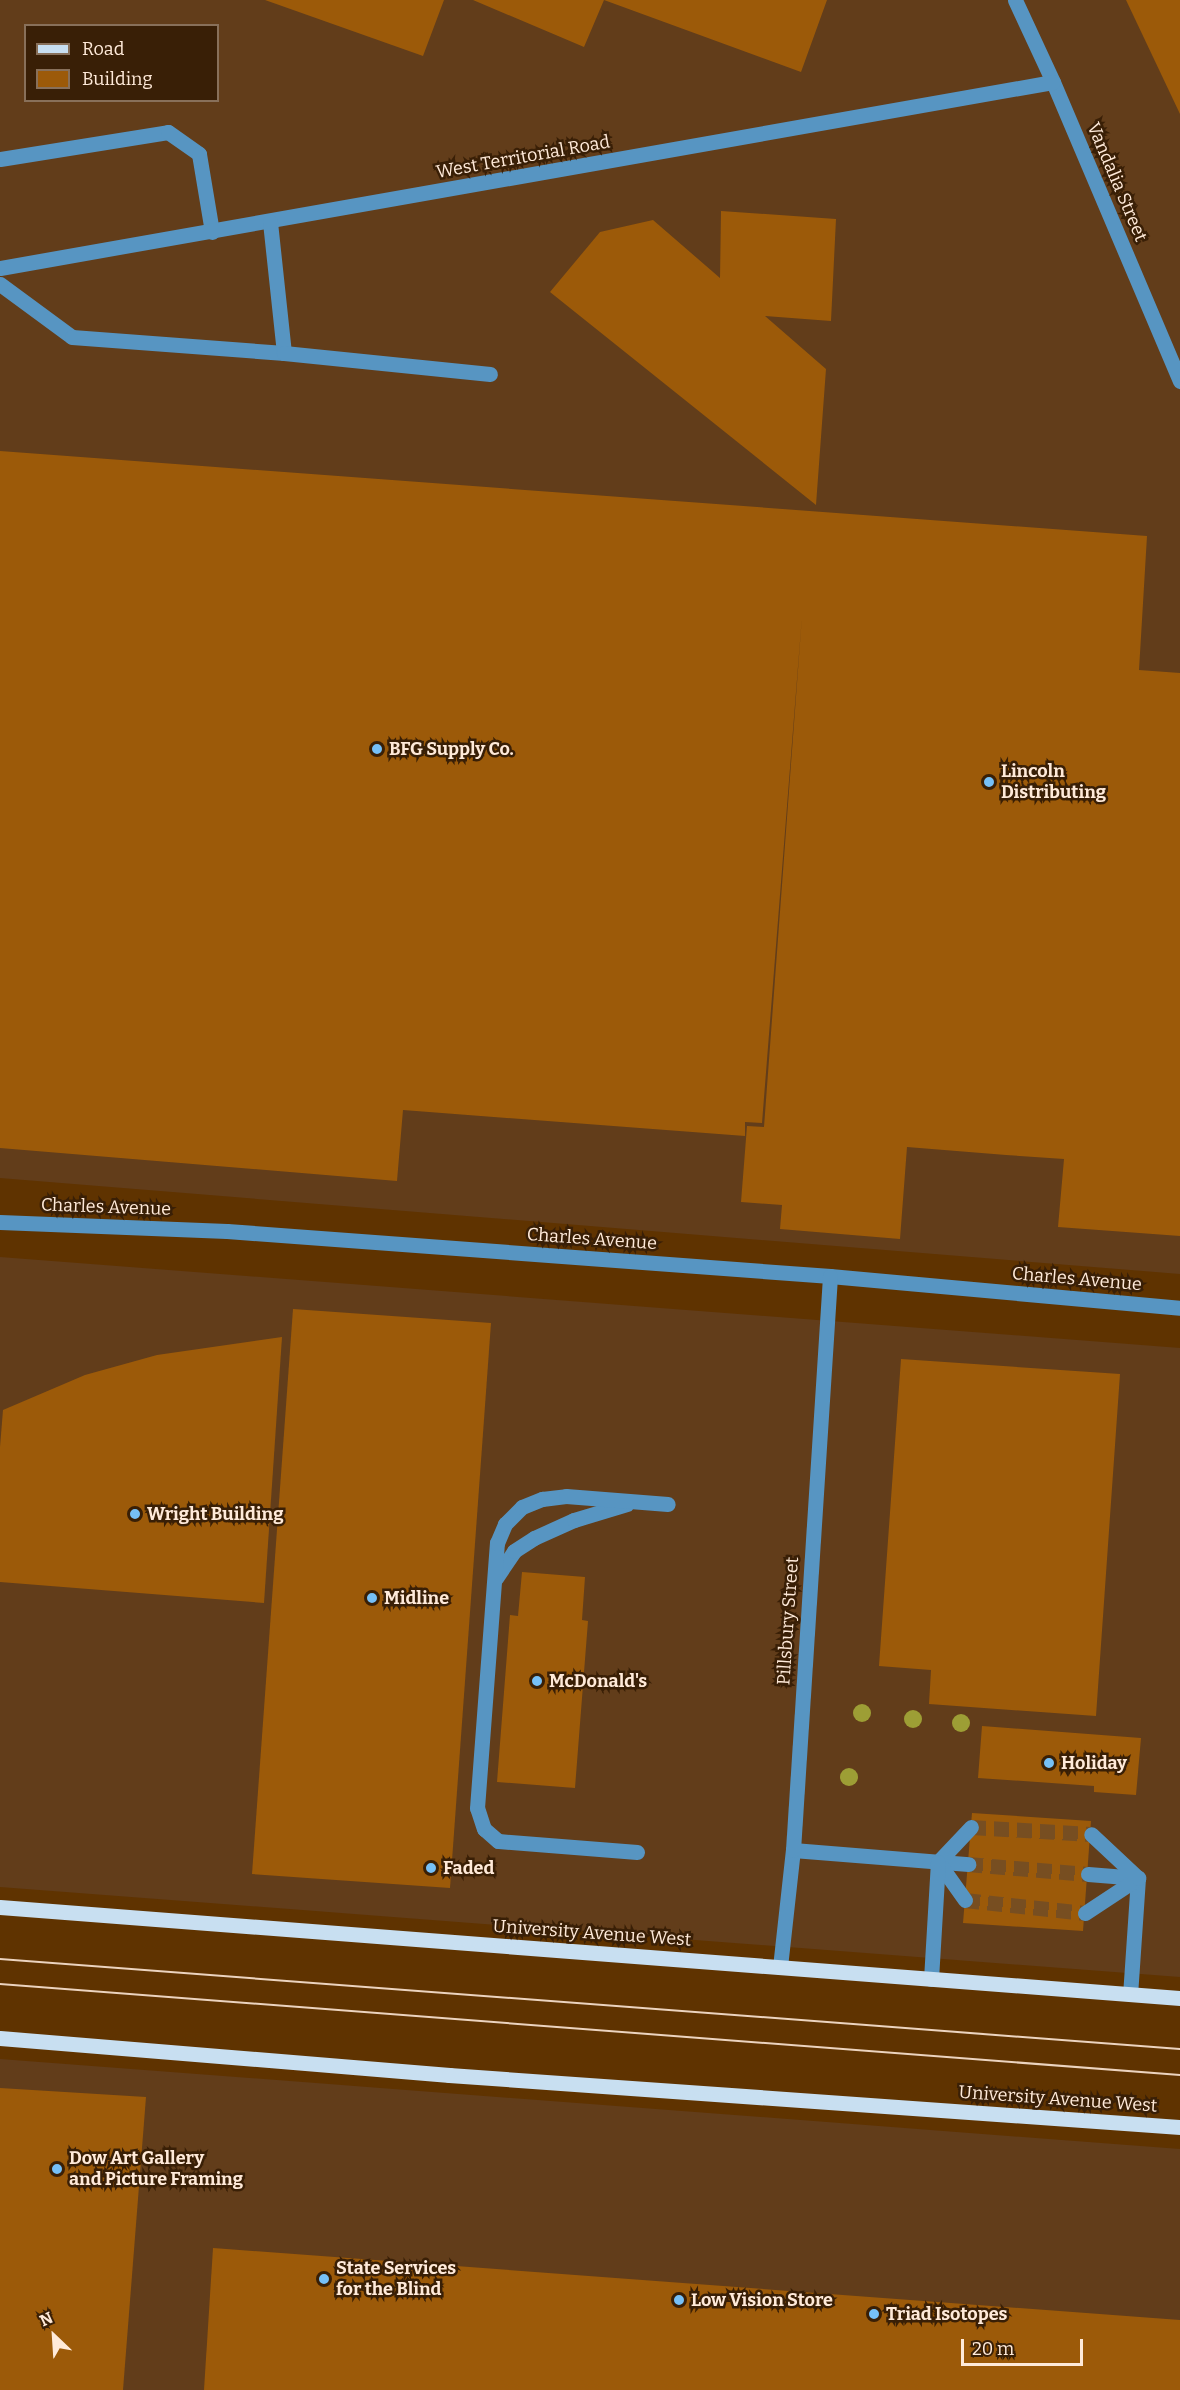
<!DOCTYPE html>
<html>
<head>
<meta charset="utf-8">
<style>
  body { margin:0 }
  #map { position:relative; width:1180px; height:2390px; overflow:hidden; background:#5f3300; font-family:Bitter,serif }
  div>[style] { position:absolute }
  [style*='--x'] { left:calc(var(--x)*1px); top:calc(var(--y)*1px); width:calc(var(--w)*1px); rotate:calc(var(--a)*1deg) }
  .built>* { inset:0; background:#623d1a }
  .building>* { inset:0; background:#9c5a09 }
  .minor-tunnel>* { height:15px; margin-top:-7.5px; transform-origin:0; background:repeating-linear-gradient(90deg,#774e21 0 15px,transparent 0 23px) }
  .minor>* { height:15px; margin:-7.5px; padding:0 7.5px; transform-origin:7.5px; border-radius:7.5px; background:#5795c2 }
  .major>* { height:15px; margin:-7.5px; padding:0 7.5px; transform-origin:7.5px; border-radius:7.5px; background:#c8dff1 }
  .tram>* { height:1.5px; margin:-0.75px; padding:0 0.75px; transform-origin:0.75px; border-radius:0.75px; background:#ecd4bf }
  .trees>* { width:18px; height:18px; margin:-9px; border-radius:50%; background:#9d9e35 }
  .dots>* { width:16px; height:16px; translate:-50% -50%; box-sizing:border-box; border:3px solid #391f06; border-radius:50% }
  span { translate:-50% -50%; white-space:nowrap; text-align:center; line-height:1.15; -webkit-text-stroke:5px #391f06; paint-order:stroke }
  .street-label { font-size:18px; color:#ffead9 }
  .poi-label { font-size:18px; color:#ffead9; font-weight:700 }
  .left { translate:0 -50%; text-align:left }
  .legend { position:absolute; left:24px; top:24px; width:195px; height:78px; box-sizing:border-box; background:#391f06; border:2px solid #88705a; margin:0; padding:8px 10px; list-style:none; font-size:18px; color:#ffead9 }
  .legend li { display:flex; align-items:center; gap:12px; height:30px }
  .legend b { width:30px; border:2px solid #88705a }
  .north { position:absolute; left:24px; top:2306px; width:60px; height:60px; -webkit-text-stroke:4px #391f06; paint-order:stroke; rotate:335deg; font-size:16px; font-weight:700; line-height:24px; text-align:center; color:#ffead9 }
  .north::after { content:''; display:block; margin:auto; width:21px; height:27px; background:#ffead9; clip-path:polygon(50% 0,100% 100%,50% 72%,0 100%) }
  .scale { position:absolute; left:961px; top:2339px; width:122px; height:27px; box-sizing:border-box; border:3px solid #ffead9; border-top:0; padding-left:8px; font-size:18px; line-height:21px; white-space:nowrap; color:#ffead9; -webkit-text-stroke:4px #391f06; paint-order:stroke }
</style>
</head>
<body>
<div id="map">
  <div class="built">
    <div style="clip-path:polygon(evenodd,0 0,1180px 0,1180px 1274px,0 1178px,0 0,26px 26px,218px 26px,218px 100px,26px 100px,26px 26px)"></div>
    <div style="clip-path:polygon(0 1257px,1180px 1348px,1180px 1977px,0 1887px)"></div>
    <div style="clip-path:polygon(0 2059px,1180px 2149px,1180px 2390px,0 2390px)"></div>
  </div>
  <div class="building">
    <div style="clip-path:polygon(265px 0,444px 0,423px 56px)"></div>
    <div style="clip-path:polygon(473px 0,827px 0,801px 72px,604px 0,584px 47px)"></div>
    <div style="clip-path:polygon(1126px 0,1180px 0,1180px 114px)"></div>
    <div style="clip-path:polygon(721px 211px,836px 219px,831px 321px,765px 316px,826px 369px,816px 505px,550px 292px,600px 232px,653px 220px,720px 278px)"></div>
    <div style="clip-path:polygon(0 451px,1147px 536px,1139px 670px,1180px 673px,1180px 1236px,1058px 1227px,1064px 1159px,1006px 1155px,907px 1147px,900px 1239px,780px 1229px,782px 1205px,741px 1202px,747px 1126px,764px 1127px,802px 616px,762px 1123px,745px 1122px,745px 1136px,403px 1110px,397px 1181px,0 1148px)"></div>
    <div style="clip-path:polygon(293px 1309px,491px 1323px,450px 1888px,252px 1874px)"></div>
    <div style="clip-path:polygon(282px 1337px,264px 1603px,0 1582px,0 1447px,3px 1410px,85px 1375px,157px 1355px)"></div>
    <div style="clip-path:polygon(901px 1359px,1120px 1374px,1096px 1716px,929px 1704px,931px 1670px,879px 1666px)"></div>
    <div style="clip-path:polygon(522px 1572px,585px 1577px,582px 1620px,588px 1621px,575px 1788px,497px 1782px,510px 1615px,518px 1616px)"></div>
    <div style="clip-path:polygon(982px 1726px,1141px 1738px,1136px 1795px,1094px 1792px,1094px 1786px,978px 1778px)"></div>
    <div style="clip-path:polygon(972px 1813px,1091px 1821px,1083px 1931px,963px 1923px)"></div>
    <div style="clip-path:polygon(0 2088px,146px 2097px,123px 2390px,0 2390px)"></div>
    <div style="clip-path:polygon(213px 2248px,1180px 2320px,1180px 2390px,204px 2390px)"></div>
  </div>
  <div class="minor-tunnel">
    <div style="--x:971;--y:1827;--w:120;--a:3.3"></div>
    <div style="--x:968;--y:1864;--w:120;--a:4.8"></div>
    <div style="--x:965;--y:1900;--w:121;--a:6.2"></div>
  </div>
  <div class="minor">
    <div style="--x:1015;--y:0;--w:90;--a:65.1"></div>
    <div style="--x:1053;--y:82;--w:325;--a:67"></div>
    <div style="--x:0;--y:159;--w:170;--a:-9.1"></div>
    <div style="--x:168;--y:132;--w:38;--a:35"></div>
    <div style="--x:199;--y:154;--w:79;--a:80.5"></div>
    <div style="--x:0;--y:268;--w:1069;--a:-10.02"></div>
    <div style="--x:0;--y:284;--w:89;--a:36.4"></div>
    <div style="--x:72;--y:337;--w:213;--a:4.3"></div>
    <div style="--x:284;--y:353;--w:132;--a:-96.1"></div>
    <div style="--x:284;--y:353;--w:207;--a:5.8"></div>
    <div style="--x:0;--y:1222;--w:227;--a:2.3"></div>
    <div style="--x:227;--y:1231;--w:605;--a:4.27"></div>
    <div style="--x:830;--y:1276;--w:351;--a:5.2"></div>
    <div style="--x:496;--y:1578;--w:32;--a:-56"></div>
    <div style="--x:514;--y:1551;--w:24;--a:-33"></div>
    <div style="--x:534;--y:1538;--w:44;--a:-24.2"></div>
    <div style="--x:574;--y:1520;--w:55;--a:-16.8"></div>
    <div style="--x:793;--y:1850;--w:176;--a:4.6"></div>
    <div style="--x:637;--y:1852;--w:139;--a:-175.5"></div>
    <div style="--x:498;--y:1841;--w:18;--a:-139"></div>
    <div style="--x:484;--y:1829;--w:22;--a:-108"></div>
    <div style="--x:477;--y:1808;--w:266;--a:-85.7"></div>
    <div style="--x:497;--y:1543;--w:21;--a:-67"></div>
    <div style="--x:505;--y:1524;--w:24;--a:-45"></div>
    <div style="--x:522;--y:1507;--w:22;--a:-22"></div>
    <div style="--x:542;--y:1499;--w:24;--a:-7"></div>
    <div style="--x:566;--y:1496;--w:102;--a:4.5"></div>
    <div style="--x:1088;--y:1874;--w:50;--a:4.6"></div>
    <div style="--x:1138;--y:1878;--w:116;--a:93.9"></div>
    <div style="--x:965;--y:1900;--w:47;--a:-125.4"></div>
    <div style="--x:938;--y:1862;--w:48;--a:-46.7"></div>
    <div style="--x:1085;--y:1913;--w:64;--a:-33.4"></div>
    <div style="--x:1138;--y:1878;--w:64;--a:-136.9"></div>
    <div style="--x:780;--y:1967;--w:118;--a:-83.7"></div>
    <div style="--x:793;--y:1850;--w:575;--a:-86.31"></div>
    <div style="--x:931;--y:1979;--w:117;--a:-86.6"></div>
  </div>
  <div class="major">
    <div style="--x:0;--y:1907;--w:1184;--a:4.41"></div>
    <div style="--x:0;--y:2038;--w:451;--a:4.7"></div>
    <div style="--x:449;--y:2075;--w:733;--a:4.07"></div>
  </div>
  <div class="tram">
    <div style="--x:0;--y:1959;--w:1183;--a:4.36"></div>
    <div style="--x:0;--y:1984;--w:1184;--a:4.41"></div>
  </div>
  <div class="trees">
    <div style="left:862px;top:1713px"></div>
    <div style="left:913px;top:1719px"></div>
    <div style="left:961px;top:1723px"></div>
    <div style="left:849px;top:1777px"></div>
  </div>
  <div class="dots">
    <div style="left:377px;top:749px;background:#76c0f7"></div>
    <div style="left:989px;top:782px;background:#76c0f7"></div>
    <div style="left:135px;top:1514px;background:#76c0f7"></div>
    <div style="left:372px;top:1598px;background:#76c0f7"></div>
    <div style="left:537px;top:1681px;background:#76c0f7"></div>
    <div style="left:1049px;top:1763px;background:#76c0f7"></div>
    <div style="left:431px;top:1868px;background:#76c0f7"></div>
    <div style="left:57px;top:2169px;background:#76c0f7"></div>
    <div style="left:324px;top:2279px;background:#76c0f7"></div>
    <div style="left:679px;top:2300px;background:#76c0f7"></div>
    <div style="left:874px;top:2314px;background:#76c0f7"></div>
  </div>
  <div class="street-label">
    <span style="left:523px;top:157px;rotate:-10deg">West Territorial Road</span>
    <span style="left:1117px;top:182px;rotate:67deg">Vandalia Street</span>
    <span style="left:106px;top:1207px;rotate:2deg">Charles Avenue</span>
    <span style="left:592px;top:1239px;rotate:4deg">Charles Avenue</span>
    <span style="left:1077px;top:1279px;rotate:5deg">Charles Avenue</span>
    <span style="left:788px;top:1621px;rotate:-86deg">Pillsbury Street</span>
    <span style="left:592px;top:1933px;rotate:4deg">University Avenue West</span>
    <span style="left:1058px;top:2099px;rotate:4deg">University Avenue West</span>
  </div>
  <div class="poi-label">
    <span class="left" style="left:389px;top:749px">BFG Supply Co.</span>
    <span class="left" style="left:1001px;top:782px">Lincoln<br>Distributing</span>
    <span class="left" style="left:147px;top:1514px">Wright Building</span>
    <span class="left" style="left:384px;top:1598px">Midline</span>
    <span class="left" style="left:549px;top:1681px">McDonald's</span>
    <span class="left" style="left:1061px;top:1763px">Holiday</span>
    <span class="left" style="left:443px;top:1868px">Faded</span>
    <span class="left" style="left:69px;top:2169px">Dow Art Gallery<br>and Picture Framing</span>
    <span class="left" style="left:336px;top:2279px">State Services<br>for the Blind</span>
    <span class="left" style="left:691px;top:2300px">Low Vision Store</span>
    <span class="left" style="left:886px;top:2314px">Triad Isotopes</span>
  </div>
  <ul class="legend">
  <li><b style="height:8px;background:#c8dff1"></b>Road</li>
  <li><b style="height:16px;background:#9c5a09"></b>Building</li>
  </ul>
  <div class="north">N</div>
  <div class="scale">20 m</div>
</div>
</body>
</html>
